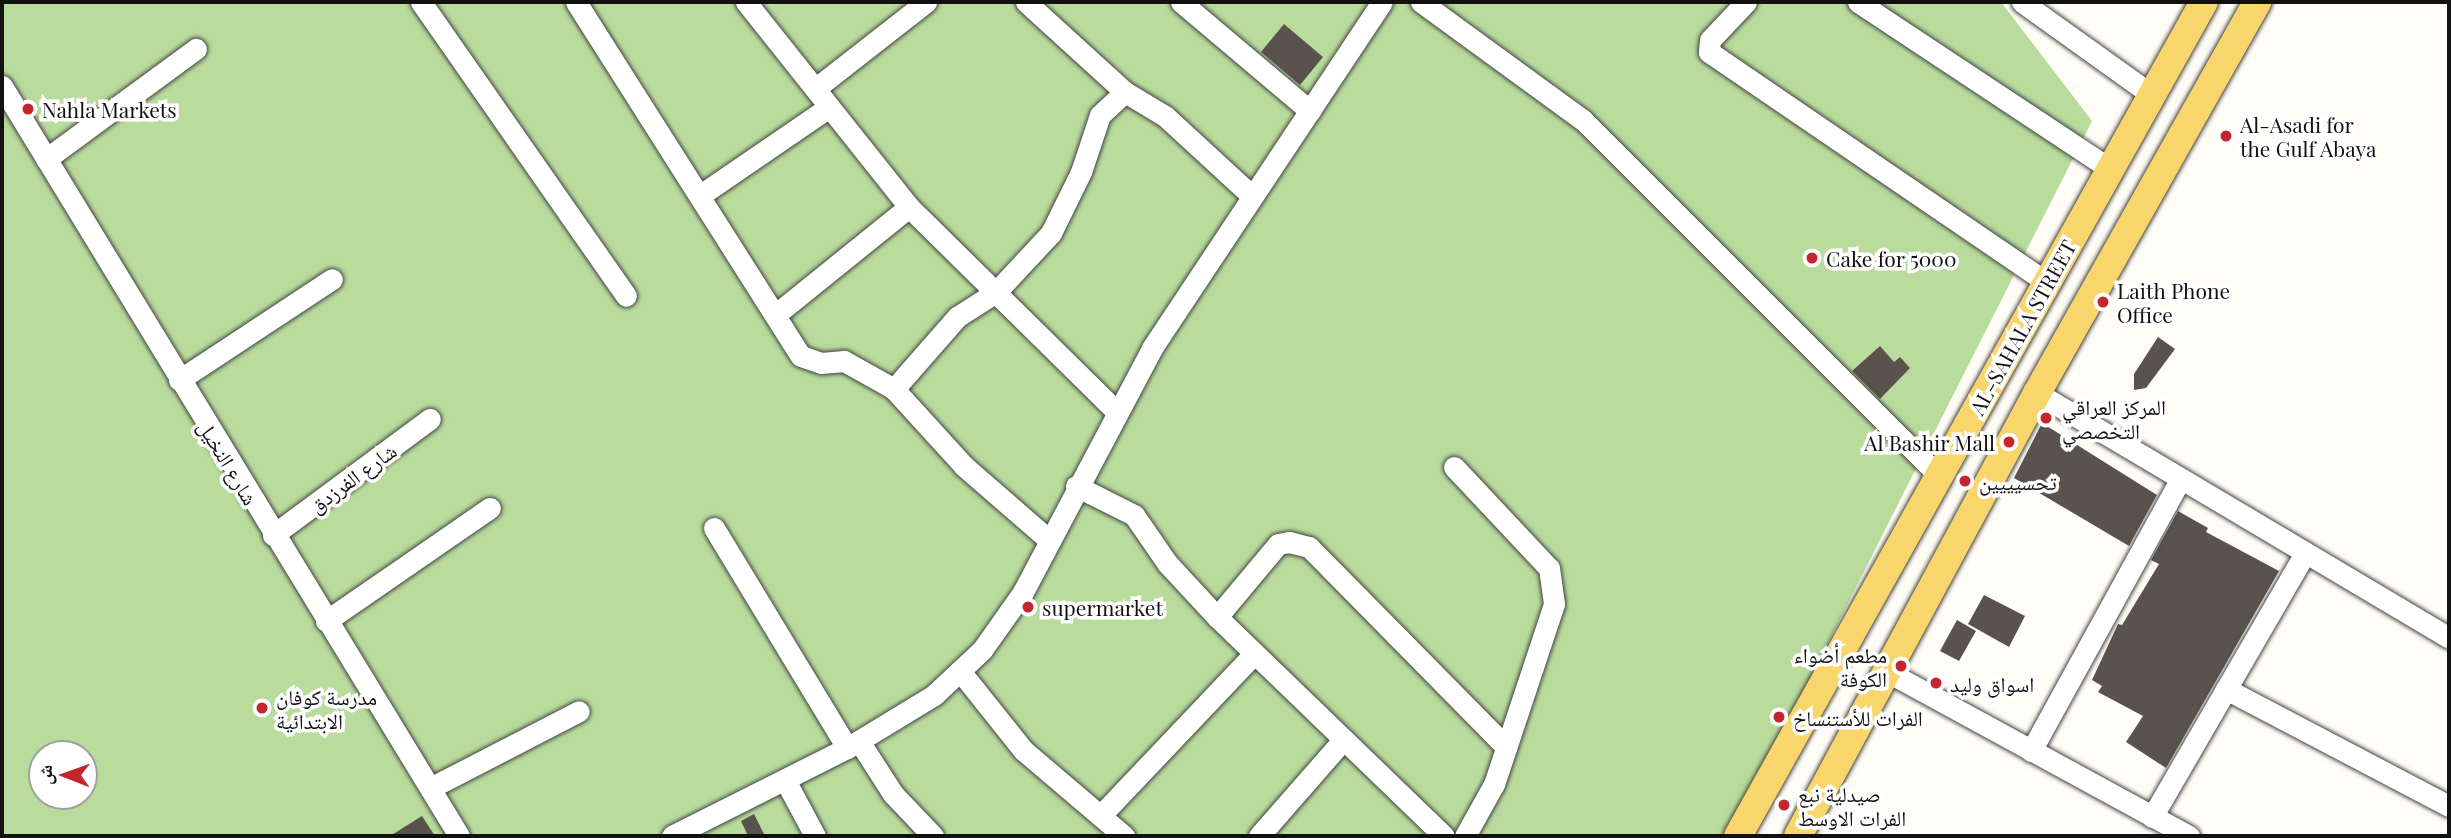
<!DOCTYPE html>
<html>
<head>
<meta charset="utf-8">
<style>
  body { margin:0 }
  #map { position:relative; width:2451px; height:838px; overflow:hidden; background:#fffdf5; font-family:"Playfair Display","Noto Naskh Arabic",serif }
  div>[style] { position:absolute }
  [style*='--x'] { left:calc(var(--x)*1px); top:calc(var(--y)*1px); width:calc(var(--w)*1px); rotate:calc(var(--a)*1deg) }
  .forest>* { inset:0; background:#b9dc9c }
  .building>* { inset:0; background:#5a524d }
  .roads { filter:drop-shadow(0 0 2px #444) drop-shadow(0 0 2px #444) }
  .minor>* { height:21px; margin:-10.5px; padding:0 10.5px; transform-origin:10.5px; border-radius:10.5px; background:#fff }
  .major>* { height:28px; margin:-14px; padding:0 14px; transform-origin:14px; border-radius:14px; background:#f9d66b }
  .dots>* { width:19px; height:19px; translate:-50% -50%; box-sizing:border-box; border:4px solid #fff; border-radius:50% }
  span { translate:-50% -50%; white-space:nowrap; text-align:center; line-height:1.15; -webkit-text-stroke:7px #fff; paint-order:stroke }
  .poi-label { font-size:21px; color:#111 }
  .left { translate:0 -50%; text-align:left }
  .right { translate:-100% -50%; text-align:right }
  .street-label { font-size:21px; color:#111 }
  .frame { position:absolute; inset:0; border:4px solid #111; pointer-events:none }
  .north { position:absolute; left:28px; top:740px; width:70px; height:70px; box-sizing:border-box; background:#fff; border:2px solid #a0a0a0; border-radius:50%; rotate:271deg; font-size:19px; font-weight:700; line-height:28px; text-align:center; color:#111 }
  .north::after { content:''; display:block; margin:auto; width:24px; height:32px; background:#c4262e; clip-path:polygon(50% 0,100% 100%,50% 72%,0 100%) }
</style>
</head>
<body>
<div id="map">
  <div class="forest">
    <div style="clip-path:polygon(evenodd,2px 2px,2001px 2px,2092px 121px,1730px 836px,2px 836px,2px 2px,42px 754px,84px 754px,84px 796px,42px 796px,42px 754px)"></div>
  </div>
  <div class="building">
    <div style="clip-path:polygon(1284px 24px,1323px 57px,1300px 85px,1261px 52px)"></div>
    <div style="clip-path:polygon(2158px 337px,2175px 349px,2146px 388px,2134px 390px,2134px 374px)"></div>
    <div style="clip-path:polygon(1880px 346px,1894px 362px,1900px 357px,1910px 368px,1880px 399px,1852px 371px)"></div>
    <div style="clip-path:polygon(2042px 423px,2157px 495px,2129px 546px,2014px 478px)"></div>
    <div style="clip-path:polygon(2178px 511px,2208px 528px,2206px 532px,2279px 571px,2166px 768px,2126px 742px,2143px 716px,2098px 692px,2102px 686px,2092px 680px,2118px 624px,2122px 625px,2159px 564px,2151px 560px)"></div>
    <div style="clip-path:polygon(1984px 595px,2025px 616px,2009px 647px,1968px 624px)"></div>
    <div style="clip-path:polygon(1957px 620px,1976px 631px,1959px 661px,1940px 651px)"></div>
    <div style="clip-path:polygon(754px 814px,765px 836px,748px 836px,741px 821px)"></div>
    <div style="clip-path:polygon(422px 816px,435px 836px,390px 836px)"></div>
  </div>
  <div class="roads">
    <div class="minor">
      <div style="--x:421;--y:2;--w:358;--a:55.1"></div>
      <div style="--x:576;--y:2;--w:419;--a:57.6"></div>
      <div style="--x:801;--y:356;--w:21;--a:19"></div>
      <div style="--x:821;--y:363;--w:23;--a:-5"></div>
      <div style="--x:844;--y:361;--w:57;--a:29.2"></div>
      <div style="--x:746;--y:2;--w:262;--a:51.5"></div>
      <div style="--x:909;--y:207;--w:291;--a:44.6"></div>
      <div style="--x:1026;--y:2;--w:134;--a:42.3"></div>
      <div style="--x:1181;--y:2;--w:169;--a:40.2"></div>
      <div style="--x:1421;--y:2;--w:200;--a:36.1"></div>
      <div style="--x:1583;--y:120;--w:503;--a:45"></div>
      <div style="--x:1746;--y:2;--w:52;--a:133.5"></div>
      <div style="--x:1710;--y:40;--w:12;--a:95"></div>
      <div style="--x:1709;--y:52;--w:408;--a:34.3"></div>
      <div style="--x:1858;--y:2;--w:302;--a:33.5"></div>
      <div style="--x:2022;--y:2;--w:160;--a:35.6"></div>
      <div style="--x:2;--y:86;--w:878;--a:58.64"></div>
      <div style="--x:816;--y:88;--w:140;--a:-38"></div>
      <div style="--x:46;--y:159;--w:186;--a:-36.3"></div>
      <div style="--x:702;--y:194;--w:154;--a:-34.4"></div>
      <div style="--x:775;--y:315;--w:172;--a:-38.9"></div>
      <div style="--x:179;--y:380;--w:183;--a:-33.4"></div>
      <div style="--x:2037;--y:393;--w:479;--a:30.7"></div>
      <div style="--x:1454;--y:467;--w:139;--a:46.8"></div>
      <div style="--x:1549;--y:568;--w:36;--a:82"></div>
      <div style="--x:1554;--y:604;--w:190;--a:108.4"></div>
      <div style="--x:1494;--y:784;--w:60;--a:119.1"></div>
      <div style="--x:1076;--y:486;--w:65;--a:26.6"></div>
      <div style="--x:1134;--y:515;--w:58;--a:55.5"></div>
      <div style="--x:1167;--y:563;--w:74;--a:47.2"></div>
      <div style="--x:1217;--y:617;--w:315;--a:44"></div>
      <div style="--x:714;--y:528;--w:257;--a:58.8"></div>
      <div style="--x:273;--y:535;--w:195;--a:-36.5"></div>
      <div style="--x:1049;--y:540;--w:113;--a:-139"></div>
      <div style="--x:964;--y:466;--w:104;--a:-132.3"></div>
      <div style="--x:894;--y:389;--w:96;--a:-48.8"></div>
      <div style="--x:957;--y:317;--w:46;--a:-32.7"></div>
      <div style="--x:996;--y:292;--w:81;--a:-47"></div>
      <div style="--x:1051;--y:233;--w:68;--a:-63.8"></div>
      <div style="--x:1081;--y:172;--w:60;--a:-71.6"></div>
      <div style="--x:1100;--y:115;--w:34;--a:-43"></div>
      <div style="--x:1125;--y:92;--w:47;--a:31"></div>
      <div style="--x:1165;--y:116;--w:117;--a:42.6"></div>
      <div style="--x:1217;--y:617;--w:95;--a:-50.1"></div>
      <div style="--x:1278;--y:544;--w:11;--a:-10"></div>
      <div style="--x:1289;--y:542;--w:21;--a:14"></div>
      <div style="--x:1309;--y:547;--w:281;--a:45.4"></div>
      <div style="--x:326;--y:621;--w:199;--a:-34.6"></div>
      <div style="--x:960;--y:671;--w:101;--a:51.4"></div>
      <div style="--x:1023;--y:750;--w:133;--a:40.4"></div>
      <div style="--x:1888;--y:672;--w:343;--a:28.6"></div>
      <div style="--x:2226;--y:689;--w:252;--a:27.7"></div>
      <div style="--x:859;--y:741;--w:63;--a:57.3"></div>
      <div style="--x:893;--y:794;--w:58;--a:46.4"></div>
      <div style="--x:2031;--y:751;--w:309;--a:-61.2"></div>
      <div style="--x:785;--y:780;--w:64;--a:61.8"></div>
      <div style="--x:432;--y:787;--w:165;--a:-27.3"></div>
      <div style="--x:1101;--y:815;--w:221;--a:-46.5"></div>
      <div style="--x:2152;--y:817;--w:303;--a:-59.9"></div>
      <div style="--x:672;--y:836;--w:196;--a:-26.7"></div>
      <div style="--x:847;--y:748;--w:102;--a:-31.3"></div>
      <div style="--x:934;--y:695;--w:66;--a:-43.2"></div>
      <div style="--x:982;--y:650;--w:71;--a:-54.7"></div>
      <div style="--x:1023;--y:592;--w:276;--a:-62.1"></div>
      <div style="--x:1152;--y:348;--w:415;--a:-56.4"></div>
      <div style="--x:1259;--y:836;--w:128;--a:-48.8"></div>
    </div>
    <div class="major">
      <div style="--x:1738;--y:836;--w:955;--a:-60.81"></div>
      <div style="--x:1798;--y:836;--w:503;--a:-61.65"></div>
      <div style="--x:2037;--y:393;--w:449;--a:-60.6"></div>
    </div>
  </div>
  <div class="dots">
    <div style="left:28px;top:109px;background:#c4262e"></div>
    <div style="left:2226px;top:136px;background:#c4262e"></div>
    <div style="left:1812px;top:258px;background:#c4262e"></div>
    <div style="left:2103px;top:302px;background:#c4262e"></div>
    <div style="left:2046px;top:418px;background:#c4262e"></div>
    <div style="left:2009px;top:442px;background:#c4262e"></div>
    <div style="left:1965px;top:481px;background:#c4262e"></div>
    <div style="left:1028px;top:607px;background:#c4262e"></div>
    <div style="left:1901px;top:666px;background:#c4262e"></div>
    <div style="left:1936px;top:683px;background:#c4262e"></div>
    <div style="left:262px;top:708px;background:#c4262e"></div>
    <div style="left:1779px;top:717px;background:#c4262e"></div>
    <div style="left:1784px;top:805px;background:#c4262e"></div>
  </div>
  <div class="poi-label">
    <span class="left" style="left:42px;top:109px">Nahla Markets</span>
    <span class="left" style="left:2240px;top:136px">Al-Asadi for<br>the Gulf Abaya</span>
    <span class="left" style="left:1826px;top:258px">Cake for 5000</span>
    <span class="left" style="left:2117px;top:302px">Laith Phone<br>Office</span>
    <span class="left" style="left:2062px;top:418px">المركز العراقي<br>التخصصي</span>
    <span class="right" style="left:1995px;top:442px">Al Bashir Mall</span>
    <span class="left" style="left:1979px;top:481px">تحسيييين</span>
    <span class="left" style="left:1042px;top:607px">supermarket</span>
    <span class="right" style="left:1887px;top:666px">مطعم أضواء<br>الكوفة</span>
    <span class="left" style="left:1950px;top:683px">اسواق وليد</span>
    <span class="left" style="left:276px;top:708px">مدرسة كوفان<br>الابتدائية</span>
    <span class="left" style="left:1793px;top:717px">الفرات للأستنساخ</span>
    <span class="left" style="left:1798px;top:805px">صيدلية نبع<br>الفرات الاوسط</span>
  </div>
  <div class="street-label">
    <span style="left:2022px;top:327px;rotate:-61deg">AL-SAHALA STREET</span>
    <span style="left:229px;top:462px;rotate:59deg">شارع النخيل</span>
    <span style="left:352px;top:477px;rotate:-36deg">شارع الفرزدق</span>
  </div>
  <div class="frame"></div>
  <div class="north">ش</div>
</div>
</body>
</html>
